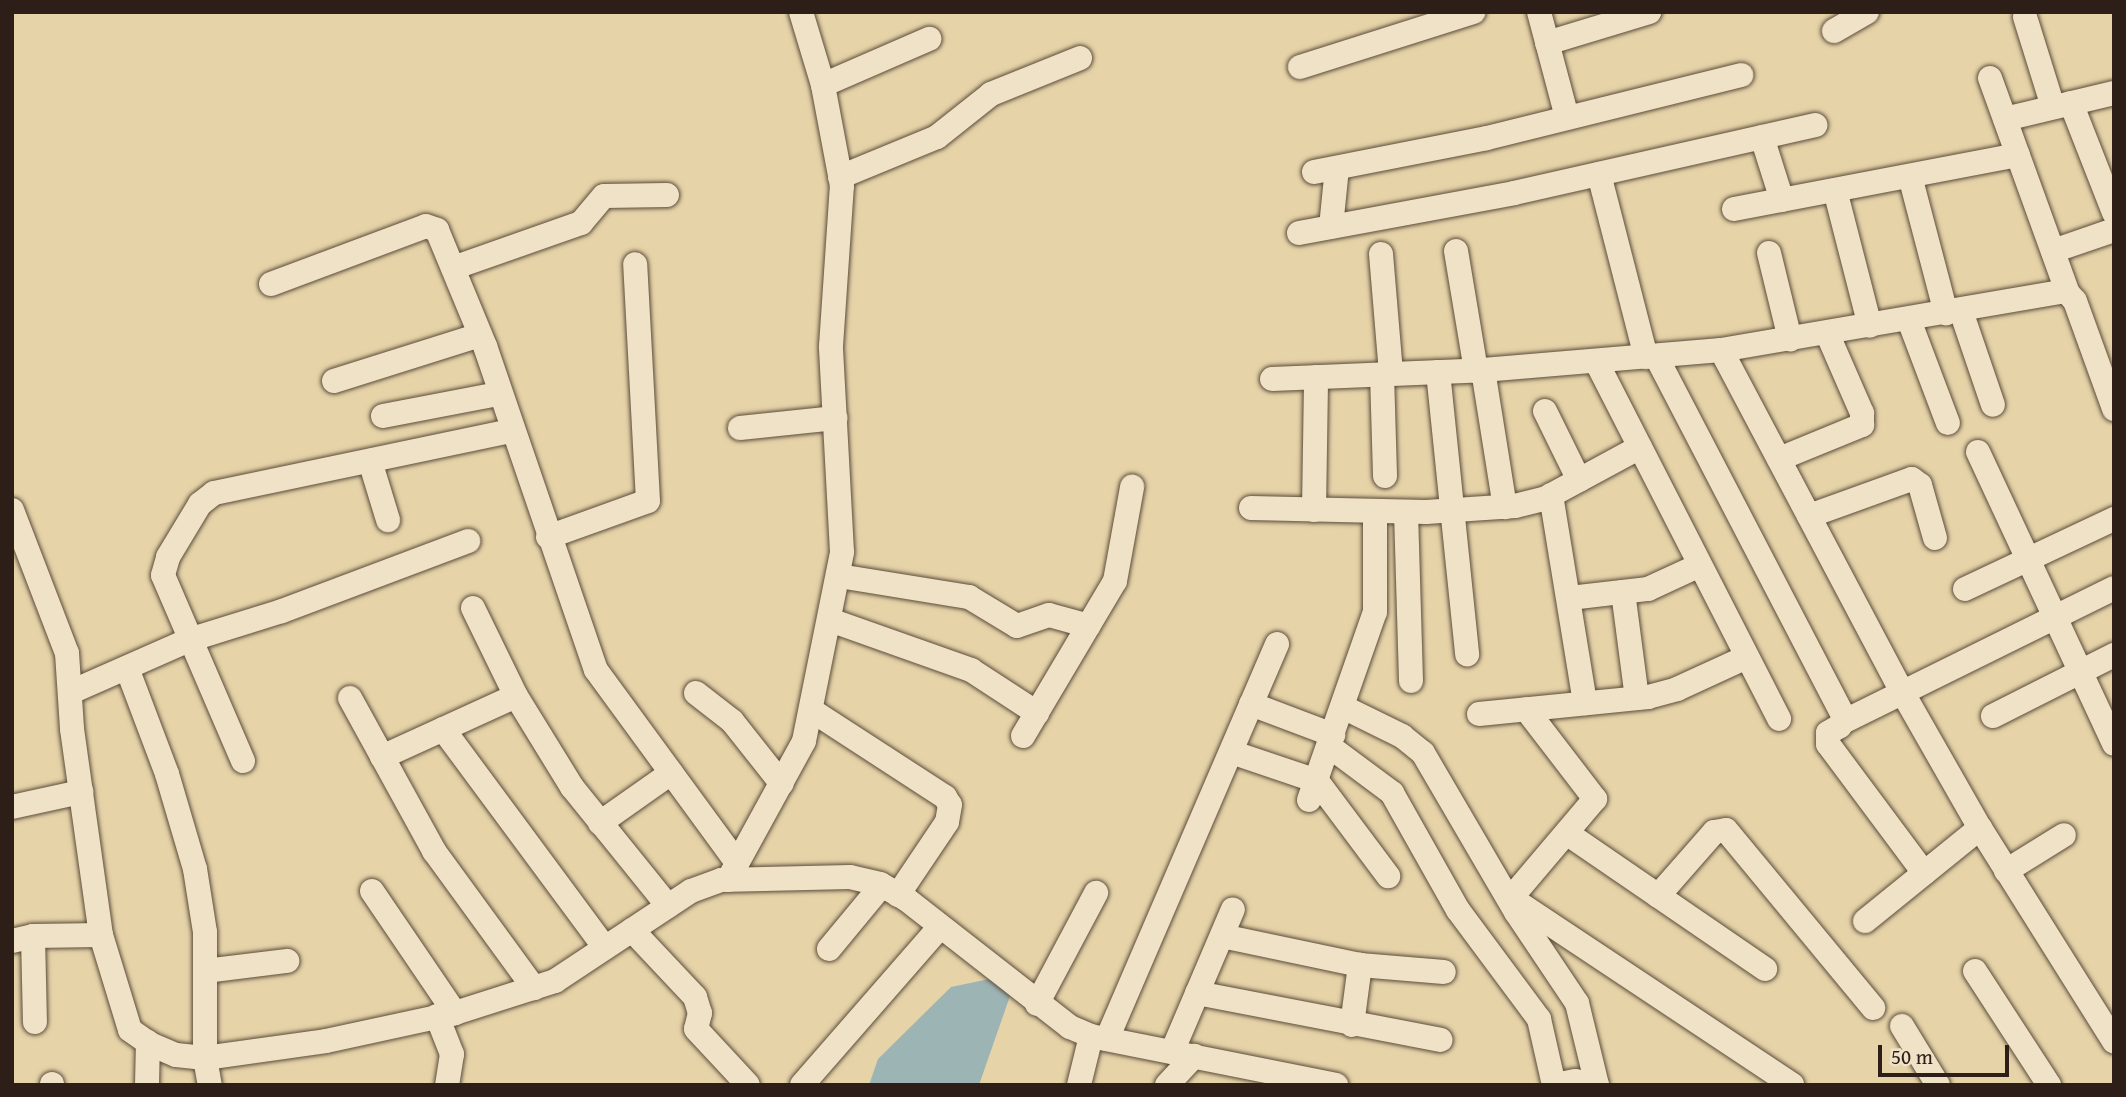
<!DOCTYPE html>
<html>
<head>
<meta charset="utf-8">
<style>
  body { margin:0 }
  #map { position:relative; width:2126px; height:1097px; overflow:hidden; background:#e6d3a8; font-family:"Gentium Book Plus",serif }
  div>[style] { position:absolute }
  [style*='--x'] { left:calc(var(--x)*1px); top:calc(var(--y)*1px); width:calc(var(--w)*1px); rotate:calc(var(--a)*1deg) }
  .water>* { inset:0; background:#9cb4b4 }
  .roads { filter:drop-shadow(0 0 2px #5b4c3b) drop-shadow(0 0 2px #5b4c3b) }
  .minor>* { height:24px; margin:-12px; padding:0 12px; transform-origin:12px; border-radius:12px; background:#efe2c6 }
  span { translate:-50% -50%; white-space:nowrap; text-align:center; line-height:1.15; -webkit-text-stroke:7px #efe2c6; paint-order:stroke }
  .frame { position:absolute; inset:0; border:14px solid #2d1f17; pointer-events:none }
  .scale { position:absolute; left:1878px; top:1045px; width:131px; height:32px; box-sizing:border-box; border:4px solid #2d1f17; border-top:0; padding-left:9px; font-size:21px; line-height:24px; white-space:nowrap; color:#2d1f17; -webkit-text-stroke:5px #efe2c6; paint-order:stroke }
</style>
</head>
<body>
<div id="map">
  <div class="water">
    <div style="clip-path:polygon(1018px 973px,979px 1085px,869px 1085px,878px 1059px,951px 987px)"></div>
  </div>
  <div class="roads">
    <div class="minor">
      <div style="--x:1539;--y:12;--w:109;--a:75.1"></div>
      <div style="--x:2025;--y:17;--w:94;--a:72.7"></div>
      <div style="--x:1834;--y:31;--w:38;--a:-30"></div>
      <div style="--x:1547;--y:43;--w:107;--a:-16.9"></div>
      <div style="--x:1300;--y:67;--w:182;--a:-17.6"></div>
      <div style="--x:1990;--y:78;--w:229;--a:70.1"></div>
      <div style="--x:823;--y:85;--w:116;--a:-23.5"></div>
      <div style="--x:2071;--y:103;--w:118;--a:68.6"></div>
      <div style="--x:2005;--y:119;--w:112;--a:-13.4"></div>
      <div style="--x:1762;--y:137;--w:66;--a:72.4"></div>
      <div style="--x:1314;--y:172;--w:176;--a:-11.1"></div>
      <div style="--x:1487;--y:138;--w:262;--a:-13.9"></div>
      <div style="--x:1599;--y:174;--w:189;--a:75.6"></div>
      <div style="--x:1910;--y:176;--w:142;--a:75.3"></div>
      <div style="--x:840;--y:177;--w:105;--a:-22.4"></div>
      <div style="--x:937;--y:137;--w:69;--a:-38.5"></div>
      <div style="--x:991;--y:94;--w:96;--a:-22"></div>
      <div style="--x:1835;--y:190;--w:140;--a:75.6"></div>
      <div style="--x:1734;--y:209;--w:289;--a:-10.8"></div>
      <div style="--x:1331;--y:227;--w:59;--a:-84.2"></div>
      <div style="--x:1299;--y:233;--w:219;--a:-10.5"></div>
      <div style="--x:1514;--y:193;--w:309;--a:-12.7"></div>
      <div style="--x:1456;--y:251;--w:122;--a:80.5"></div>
      <div style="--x:2053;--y:251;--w:65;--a:-19"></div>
      <div style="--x:1769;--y:253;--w:89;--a:76.3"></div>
      <div style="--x:1381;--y:254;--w:120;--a:85.2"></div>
      <div style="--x:453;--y:268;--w:136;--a:-19.4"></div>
      <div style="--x:581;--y:223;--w:35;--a:-50"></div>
      <div style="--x:604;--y:196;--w:63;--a:-0.9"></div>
      <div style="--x:271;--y:284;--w:165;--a:-20.5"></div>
      <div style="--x:426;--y:226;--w:12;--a:20"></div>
      <div style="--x:437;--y:230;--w:126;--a:67.5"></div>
      <div style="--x:485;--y:346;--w:342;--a:71.1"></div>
      <div style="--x:596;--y:670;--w:239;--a:53.8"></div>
      <div style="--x:1961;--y:311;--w:99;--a:71.2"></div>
      <div style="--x:1909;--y:320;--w:110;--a:69.3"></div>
      <div style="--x:1721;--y:350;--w:391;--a:62.1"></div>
      <div style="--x:1904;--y:695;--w:153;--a:60.3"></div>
      <div style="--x:1980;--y:828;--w:252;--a:57.9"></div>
      <div style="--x:1656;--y:356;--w:407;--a:62.5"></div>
      <div style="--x:1844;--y:717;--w:10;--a:114"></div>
      <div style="--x:1840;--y:726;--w:14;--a:150"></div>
      <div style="--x:1828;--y:733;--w:11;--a:90"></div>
      <div style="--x:1828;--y:744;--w:161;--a:53.3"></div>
      <div style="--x:1596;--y:361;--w:402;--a:62.9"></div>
      <div style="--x:1483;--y:370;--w:139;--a:80.9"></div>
      <div style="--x:1438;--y:372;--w:284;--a:84.1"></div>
      <div style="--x:1382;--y:374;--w:102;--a:88.3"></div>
      <div style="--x:1272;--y:379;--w:211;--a:-2.4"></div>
      <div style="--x:1483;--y:370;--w:239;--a:-4.8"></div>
      <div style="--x:1721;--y:350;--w:350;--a:-9.7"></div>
      <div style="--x:2066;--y:291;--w:13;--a:48"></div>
      <div style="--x:2075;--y:301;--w:115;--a:70.1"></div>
      <div style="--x:334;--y:381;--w:153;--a:-17.5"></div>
      <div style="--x:1545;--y:411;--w:77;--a:63.8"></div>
      <div style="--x:383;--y:416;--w:117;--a:-10.8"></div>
      <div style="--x:740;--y:428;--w:96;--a:-6"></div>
      <div style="--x:1978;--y:452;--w:322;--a:65"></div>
      <div style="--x:1779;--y:459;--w:90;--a:-22.3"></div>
      <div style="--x:1862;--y:425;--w:12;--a:-90"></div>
      <div style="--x:1862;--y:413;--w:87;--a:-113.6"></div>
      <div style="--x:370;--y:461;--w:62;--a:73"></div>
      <div style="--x:1551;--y:495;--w:211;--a:80.7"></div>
      <div style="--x:1251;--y:508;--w:175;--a:1.3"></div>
      <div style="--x:1426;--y:512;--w:89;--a:-3.9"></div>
      <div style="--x:1515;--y:506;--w:30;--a:-14"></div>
      <div style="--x:1544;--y:499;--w:109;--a:-28.4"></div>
      <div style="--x:12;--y:510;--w:153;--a:69"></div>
      <div style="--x:67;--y:653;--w:76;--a:86.2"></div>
      <div style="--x:72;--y:729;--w:208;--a:82"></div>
      <div style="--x:101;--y:935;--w:99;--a:73"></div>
      <div style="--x:130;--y:1030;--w:24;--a:35"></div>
      <div style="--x:150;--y:1044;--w:28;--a:23"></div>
      <div style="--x:176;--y:1055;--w:29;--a:6"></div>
      <div style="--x:205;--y:1058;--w:122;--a:-8"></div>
      <div style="--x:326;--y:1041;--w:132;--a:-12.2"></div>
      <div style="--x:455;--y:1013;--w:105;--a:-17.7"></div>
      <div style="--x:555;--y:981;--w:163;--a:-33.5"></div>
      <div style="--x:691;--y:891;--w:32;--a:-20"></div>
      <div style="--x:721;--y:880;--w:129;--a:-1.3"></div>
      <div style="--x:850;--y:877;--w:31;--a:13"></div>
      <div style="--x:880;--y:884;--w:30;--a:30"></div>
      <div style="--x:906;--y:899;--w:208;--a:38"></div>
      <div style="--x:1070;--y:1027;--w:23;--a:23"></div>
      <div style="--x:1091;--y:1036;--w:250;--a:11.3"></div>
      <div style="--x:1314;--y:510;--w:133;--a:-89.1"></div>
      <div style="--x:1406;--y:512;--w:169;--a:88.3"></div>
      <div style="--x:1809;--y:516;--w:109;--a:-19.8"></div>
      <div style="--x:1912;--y:479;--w:10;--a:37"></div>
      <div style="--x:1920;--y:485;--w:55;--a:74.2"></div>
      <div style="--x:548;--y:537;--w:106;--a:-19.8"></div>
      <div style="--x:648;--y:501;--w:237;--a:-93.1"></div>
      <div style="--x:839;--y:576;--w:132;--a:9.2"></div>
      <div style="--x:969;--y:597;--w:56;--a:31.1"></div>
      <div style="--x:1017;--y:626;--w:34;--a:-19"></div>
      <div style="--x:1049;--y:615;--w:41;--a:15.4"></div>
      <div style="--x:1965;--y:589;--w:165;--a:-25.2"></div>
      <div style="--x:1623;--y:592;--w:107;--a:82.5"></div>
      <div style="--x:1570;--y:598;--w:79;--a:-6.6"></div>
      <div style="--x:1648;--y:589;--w:57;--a:-24.8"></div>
      <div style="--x:473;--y:608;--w:98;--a:64"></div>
      <div style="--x:516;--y:696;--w:107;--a:58.4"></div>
      <div style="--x:572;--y:787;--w:153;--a:51.1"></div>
      <div style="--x:830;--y:620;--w:150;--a:19.5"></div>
      <div style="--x:971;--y:670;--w:79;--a:33.1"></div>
      <div style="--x:127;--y:668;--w:113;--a:69.3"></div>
      <div style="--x:167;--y:774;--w:99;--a:73.6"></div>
      <div style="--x:195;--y:869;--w:64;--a:81"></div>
      <div style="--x:205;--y:932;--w:126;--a:90"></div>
      <div style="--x:205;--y:1058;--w:27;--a:80"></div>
      <div style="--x:71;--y:692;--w:129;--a:-23.8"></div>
      <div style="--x:189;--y:640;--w:97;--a:-17.3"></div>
      <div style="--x:282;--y:611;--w:199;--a:-20.6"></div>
      <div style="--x:696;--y:693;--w:46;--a:37.9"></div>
      <div style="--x:732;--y:721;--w:80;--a:51.6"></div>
      <div style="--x:350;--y:698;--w:175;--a:61.2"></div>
      <div style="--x:434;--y:851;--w:170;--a:53.9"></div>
      <div style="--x:1251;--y:704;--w:88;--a:20.7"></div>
      <div style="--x:1343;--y:707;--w:66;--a:26.2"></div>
      <div style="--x:1402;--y:736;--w:27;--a:39"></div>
      <div style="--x:1423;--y:753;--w:184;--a:59.7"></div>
      <div style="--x:1516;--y:912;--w:110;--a:56.2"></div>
      <div style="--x:1577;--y:1003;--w:84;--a:76.3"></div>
      <div style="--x:1597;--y:1085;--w:22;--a:-170"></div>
      <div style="--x:1575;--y:1081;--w:20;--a:169"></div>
      <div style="--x:811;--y:710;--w:160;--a:33"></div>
      <div style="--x:945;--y:797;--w:9;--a:58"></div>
      <div style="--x:950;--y:805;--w:17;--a:100"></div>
      <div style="--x:947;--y:822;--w:88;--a:123.9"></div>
      <div style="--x:1479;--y:714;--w:170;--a:-5.7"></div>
      <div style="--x:1648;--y:697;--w:30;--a:-15"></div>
      <div style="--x:1677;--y:689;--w:77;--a:-24.6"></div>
      <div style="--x:1993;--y:716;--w:136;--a:-26.8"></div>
      <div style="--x:1843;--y:722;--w:302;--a:-26.3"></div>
      <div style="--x:443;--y:729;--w:272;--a:53.5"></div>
      <div style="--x:1023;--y:736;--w:180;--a:-59.3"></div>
      <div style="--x:1115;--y:581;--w:96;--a:-79.7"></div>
      <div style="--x:1329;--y:746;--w:79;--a:36.7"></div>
      <div style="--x:1392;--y:793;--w:134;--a:60.6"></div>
      <div style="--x:1458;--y:910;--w:136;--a:53.4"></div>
      <div style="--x:1539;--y:1019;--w:68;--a:77.2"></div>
      <div style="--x:1231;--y:752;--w:91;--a:18.6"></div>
      <div style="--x:1317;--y:781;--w:119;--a:53.2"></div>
      <div style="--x:382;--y:757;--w:147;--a:-24.5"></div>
      <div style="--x:243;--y:761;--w:202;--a:-113.3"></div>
      <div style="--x:163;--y:575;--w:19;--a:-74"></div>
      <div style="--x:168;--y:557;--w:62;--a:-58.9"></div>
      <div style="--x:200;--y:504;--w:18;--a:-38"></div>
      <div style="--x:214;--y:493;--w:303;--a:-11.8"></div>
      <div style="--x:1309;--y:800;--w:199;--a:-70.7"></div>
      <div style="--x:1375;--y:612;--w:101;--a:-90"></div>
      <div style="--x:12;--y:807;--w:71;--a:-12.3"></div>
      <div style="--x:600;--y:823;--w:87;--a:-35.2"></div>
      <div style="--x:1568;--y:834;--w:239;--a:34.4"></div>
      <div style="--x:2006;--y:871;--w:68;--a:-31.8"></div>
      <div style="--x:728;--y:880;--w:158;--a:-61.3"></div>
      <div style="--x:804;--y:741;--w:193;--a:-78.6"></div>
      <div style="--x:842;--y:552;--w:206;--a:-93.1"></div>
      <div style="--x:831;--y:346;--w:160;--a:-86.1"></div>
      <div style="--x:842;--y:186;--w:103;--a:-100.7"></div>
      <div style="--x:823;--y:85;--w:76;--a:-106.8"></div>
      <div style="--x:372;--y:891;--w:148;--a:55.8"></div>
      <div style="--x:1658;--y:896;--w:85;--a:-48.8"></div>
      <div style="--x:1714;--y:832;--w:12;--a:-9"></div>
      <div style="--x:1726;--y:830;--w:231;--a:50.4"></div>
      <div style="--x:1511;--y:898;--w:130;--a:-49.7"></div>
      <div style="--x:1595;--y:799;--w:113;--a:-127.5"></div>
      <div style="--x:1514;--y:900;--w:334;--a:33.6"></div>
      <div style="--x:1865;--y:921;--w:148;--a:-39"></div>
      <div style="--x:632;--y:930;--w:92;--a:46.8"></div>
      <div style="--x:695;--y:997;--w:17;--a:73"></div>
      <div style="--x:700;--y:1013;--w:16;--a:104"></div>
      <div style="--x:696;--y:1029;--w:76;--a:47.1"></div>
      <div style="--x:33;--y:936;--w:86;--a:88.7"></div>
      <div style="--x:1222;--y:936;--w:141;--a:11.9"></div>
      <div style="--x:1360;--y:965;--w:84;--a:4.8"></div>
      <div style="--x:12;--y:941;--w:22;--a:-13"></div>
      <div style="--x:33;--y:936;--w:68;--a:-0.8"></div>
      <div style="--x:829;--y:949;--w:83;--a:-50.4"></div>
      <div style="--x:205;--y:971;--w:83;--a:-7"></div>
      <div style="--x:1975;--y:971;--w:136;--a:57"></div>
      <div style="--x:1197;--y:993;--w:248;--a:10.9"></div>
      <div style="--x:1037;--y:1004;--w:126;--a:-62"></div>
      <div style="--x:437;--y:1016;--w:41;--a:68.5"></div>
      <div style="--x:452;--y:1054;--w:31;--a:99"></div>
      <div style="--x:1352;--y:1025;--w:61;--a:-82.4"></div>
      <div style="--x:1902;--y:1026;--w:69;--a:58.6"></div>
      <div style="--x:1107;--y:1039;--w:430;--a:-66.7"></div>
      <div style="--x:1172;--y:1052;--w:155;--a:-66.9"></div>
      <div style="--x:52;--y:1085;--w:1;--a:-90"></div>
      <div style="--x:147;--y:1085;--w:43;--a:-88.7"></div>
      <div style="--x:802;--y:1085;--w:210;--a:-48.9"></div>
      <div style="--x:1079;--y:1085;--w:50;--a:-76.2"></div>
      <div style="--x:1167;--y:1085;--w:40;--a:-47"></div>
    </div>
  </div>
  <div class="frame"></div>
  <div class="scale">50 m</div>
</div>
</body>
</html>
